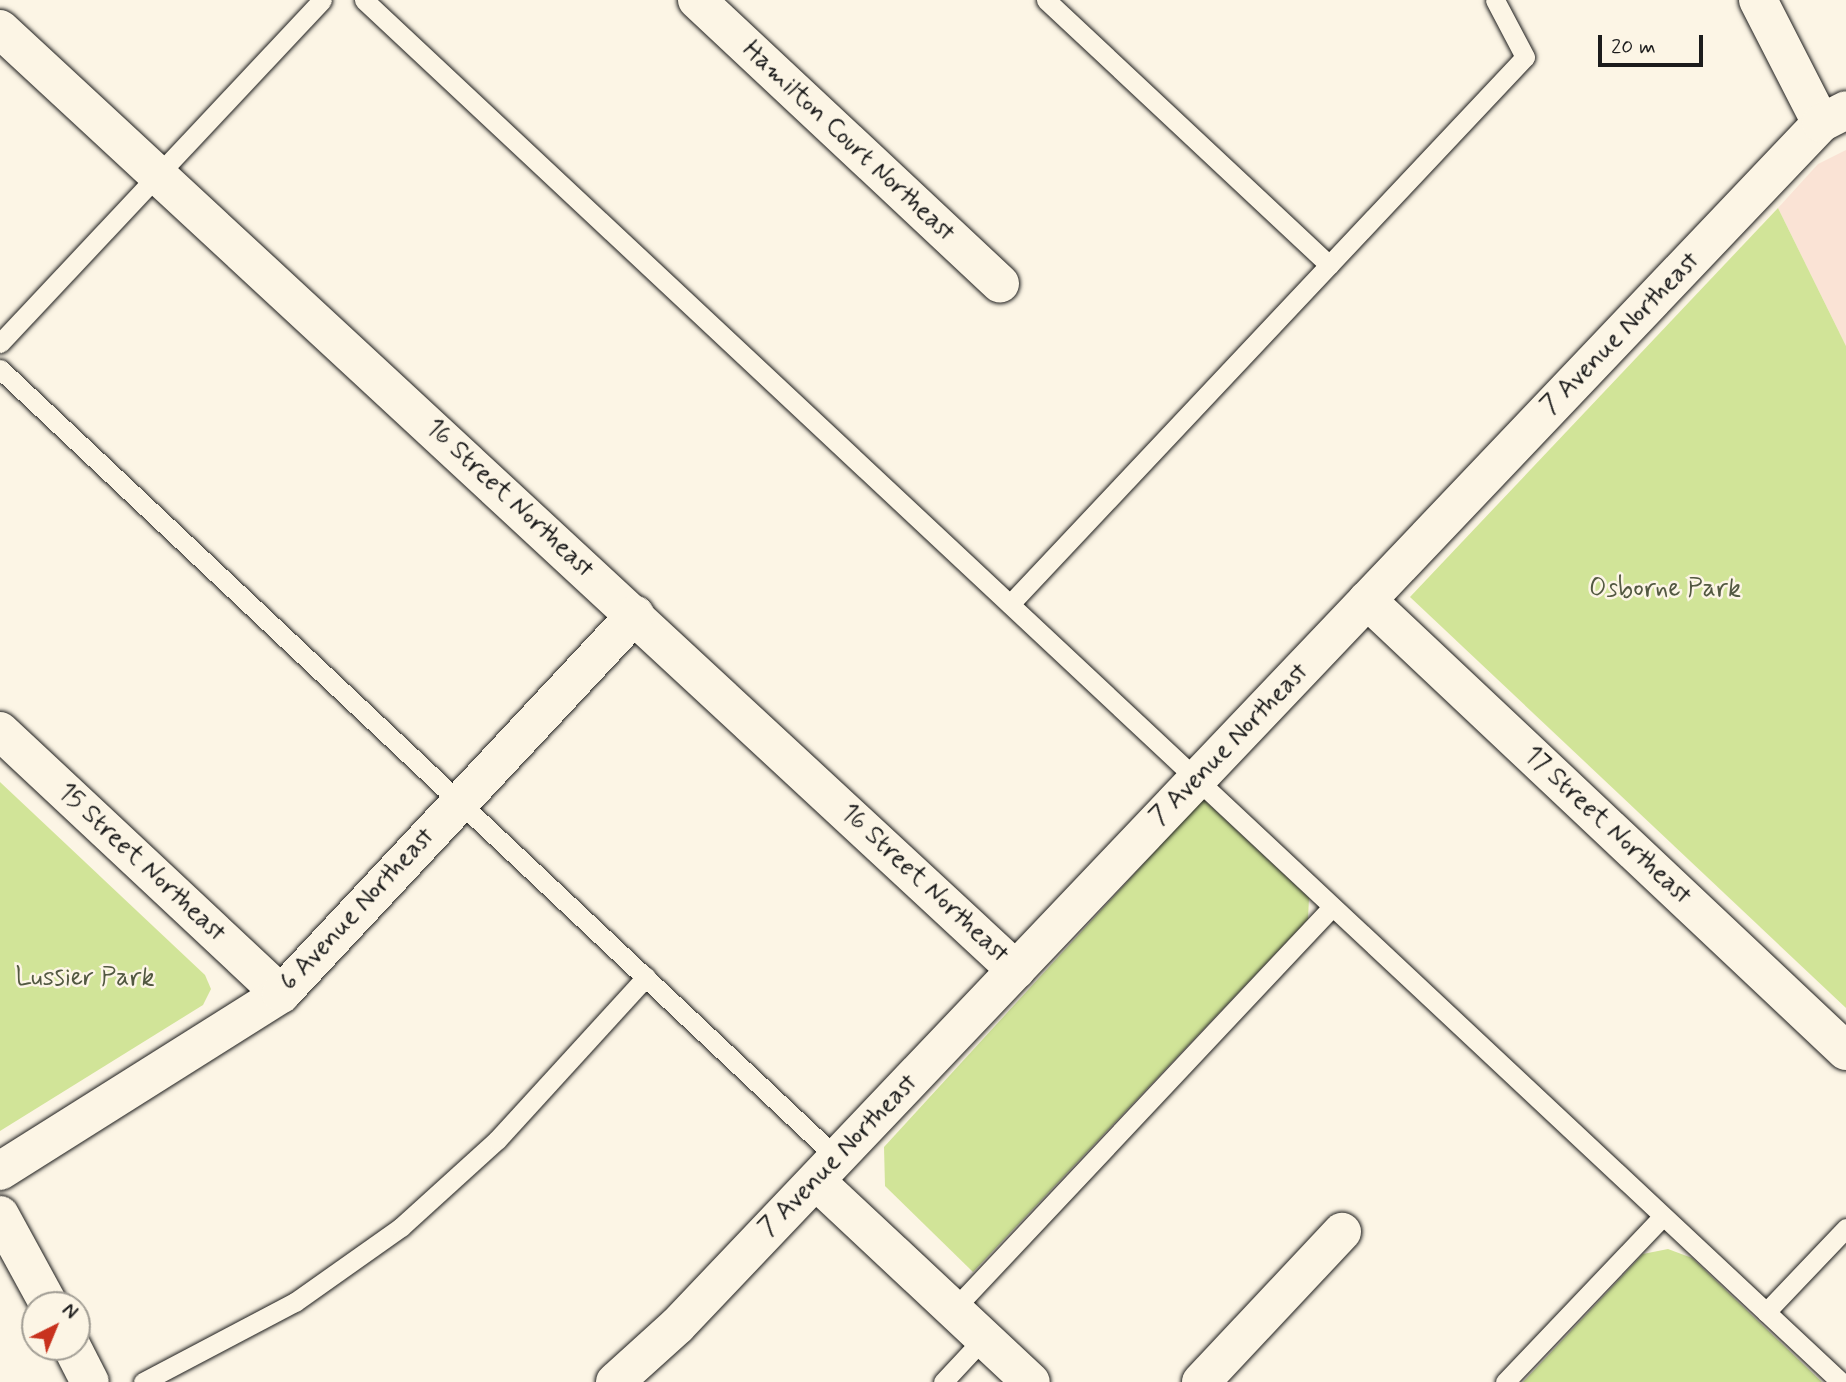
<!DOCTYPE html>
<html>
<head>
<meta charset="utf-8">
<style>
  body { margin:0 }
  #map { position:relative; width:1846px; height:1382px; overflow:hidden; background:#fcf5e5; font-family:Mynerve,sans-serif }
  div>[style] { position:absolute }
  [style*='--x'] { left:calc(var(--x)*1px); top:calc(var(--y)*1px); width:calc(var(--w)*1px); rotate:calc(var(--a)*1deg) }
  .built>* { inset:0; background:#fae3d5 }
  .green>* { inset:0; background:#d1e498 }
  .roads { filter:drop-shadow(0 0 2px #1c1c1c) drop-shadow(0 0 2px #1c1c1c) }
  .service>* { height:19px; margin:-9.5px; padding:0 9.5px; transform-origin:9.5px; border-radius:9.5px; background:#fcf5e5 }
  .minor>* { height:38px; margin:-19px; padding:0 19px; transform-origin:19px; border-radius:19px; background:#fcf5e5 }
  .tertiary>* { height:38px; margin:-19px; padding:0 19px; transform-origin:19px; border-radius:19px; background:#fcf5e5 }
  span { translate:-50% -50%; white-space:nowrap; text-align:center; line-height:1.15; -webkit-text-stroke:5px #fcf5e5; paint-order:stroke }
  .street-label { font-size:26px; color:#1c1c1c }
  .park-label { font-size:26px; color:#525841 }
  .north { position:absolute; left:21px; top:1291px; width:70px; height:70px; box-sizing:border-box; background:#fcf5e5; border:2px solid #a29e95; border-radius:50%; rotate:43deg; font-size:19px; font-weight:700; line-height:28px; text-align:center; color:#1c1c1c }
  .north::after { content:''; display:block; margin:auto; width:24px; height:32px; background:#c8321e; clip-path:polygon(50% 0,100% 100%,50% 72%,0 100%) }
  .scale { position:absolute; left:1598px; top:35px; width:105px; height:32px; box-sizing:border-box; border:4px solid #1c1c1c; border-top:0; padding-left:9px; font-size:21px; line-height:24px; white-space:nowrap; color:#1c1c1c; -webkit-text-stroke:5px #fcf5e5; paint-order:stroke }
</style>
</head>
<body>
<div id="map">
  <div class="built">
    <div style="clip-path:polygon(1846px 150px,1846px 346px,1778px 208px,1818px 164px)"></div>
  </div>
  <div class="green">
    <div style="clip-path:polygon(1778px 208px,1846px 346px,1846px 1008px,1410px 597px)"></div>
    <div style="clip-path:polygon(0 782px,205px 975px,211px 989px,203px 1005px,0 1131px)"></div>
    <div style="clip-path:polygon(1203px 799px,1309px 898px,1308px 919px,973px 1272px,885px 1186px,884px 1147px)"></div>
    <div style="clip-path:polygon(1668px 1249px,1692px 1258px,1822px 1382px,1523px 1382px,1643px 1254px)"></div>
  </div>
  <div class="roads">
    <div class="service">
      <div style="--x:364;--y:0;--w:2023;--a:43.1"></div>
      <div style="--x:1046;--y:0;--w:388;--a:43.1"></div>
      <div style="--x:0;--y:343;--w:470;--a:-46.8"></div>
      <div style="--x:0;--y:369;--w:1150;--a:43.31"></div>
      <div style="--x:1010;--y:604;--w:751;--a:-46.73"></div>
      <div style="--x:1525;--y:57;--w:64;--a:-117.8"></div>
      <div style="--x:953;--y:1310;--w:553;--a:-46.76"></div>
      <div style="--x:1766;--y:1312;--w:116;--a:-46.4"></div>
      <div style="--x:143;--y:1382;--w:172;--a:-27.8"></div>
      <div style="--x:295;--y:1302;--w:130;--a:-35.3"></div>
      <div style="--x:401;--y:1227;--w:130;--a:-42.2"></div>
      <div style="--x:497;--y:1140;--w:221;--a:-47.6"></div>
      <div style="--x:943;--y:1382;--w:60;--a:-47"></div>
      <div style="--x:1505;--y:1382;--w:229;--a:-46.4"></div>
    </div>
    <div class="minor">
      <div style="--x:697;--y:0;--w:415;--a:43.1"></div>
      <div style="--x:1758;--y:0;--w:138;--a:62.9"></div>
      <div style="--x:0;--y:29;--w:1385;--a:42.81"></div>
      <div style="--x:1367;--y:600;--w:658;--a:43.28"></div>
      <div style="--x:0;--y:731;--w:385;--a:43.1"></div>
      <div style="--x:0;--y:1171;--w:332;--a:-32.2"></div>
      <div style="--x:281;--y:994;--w:519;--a:-46.95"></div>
      <div style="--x:816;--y:1181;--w:294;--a:43.1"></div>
      <div style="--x:0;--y:1215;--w:102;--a:61.4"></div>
      <div style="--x:72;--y:1347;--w:39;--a:63"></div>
      <div style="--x:1201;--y:1382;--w:206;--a:-46.8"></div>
    </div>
    <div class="tertiary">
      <div style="--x:615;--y:1382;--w:84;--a:-42.1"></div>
      <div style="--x:677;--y:1326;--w:1660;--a:-46.44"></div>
      <div style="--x:1821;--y:123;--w:28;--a:-27"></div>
    </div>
  </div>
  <div class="street-label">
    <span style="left:848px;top:142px;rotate:43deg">Hamilton Court Northeast</span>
    <span style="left:1621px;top:334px;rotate:-46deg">7 Avenue Northeast</span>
    <span style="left:509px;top:499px;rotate:43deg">16 Street Northeast</span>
    <span style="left:1230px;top:745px;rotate:-46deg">7 Avenue Northeast</span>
    <span style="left:1607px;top:826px;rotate:43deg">17 Street Northeast</span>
    <span style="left:141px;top:863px;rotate:43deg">15 Street Northeast</span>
    <span style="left:924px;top:884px;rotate:43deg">16 Street Northeast</span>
    <span style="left:358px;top:910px;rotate:-47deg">6 Avenue Northeast</span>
    <span style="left:839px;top:1156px;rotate:-46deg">7 Avenue Northeast</span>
  </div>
  <div class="park-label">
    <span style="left:1665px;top:590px">Osborne Park</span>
    <span style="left:85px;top:979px">Lussier Park</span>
  </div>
  <div class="north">N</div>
  <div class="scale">20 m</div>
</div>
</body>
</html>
